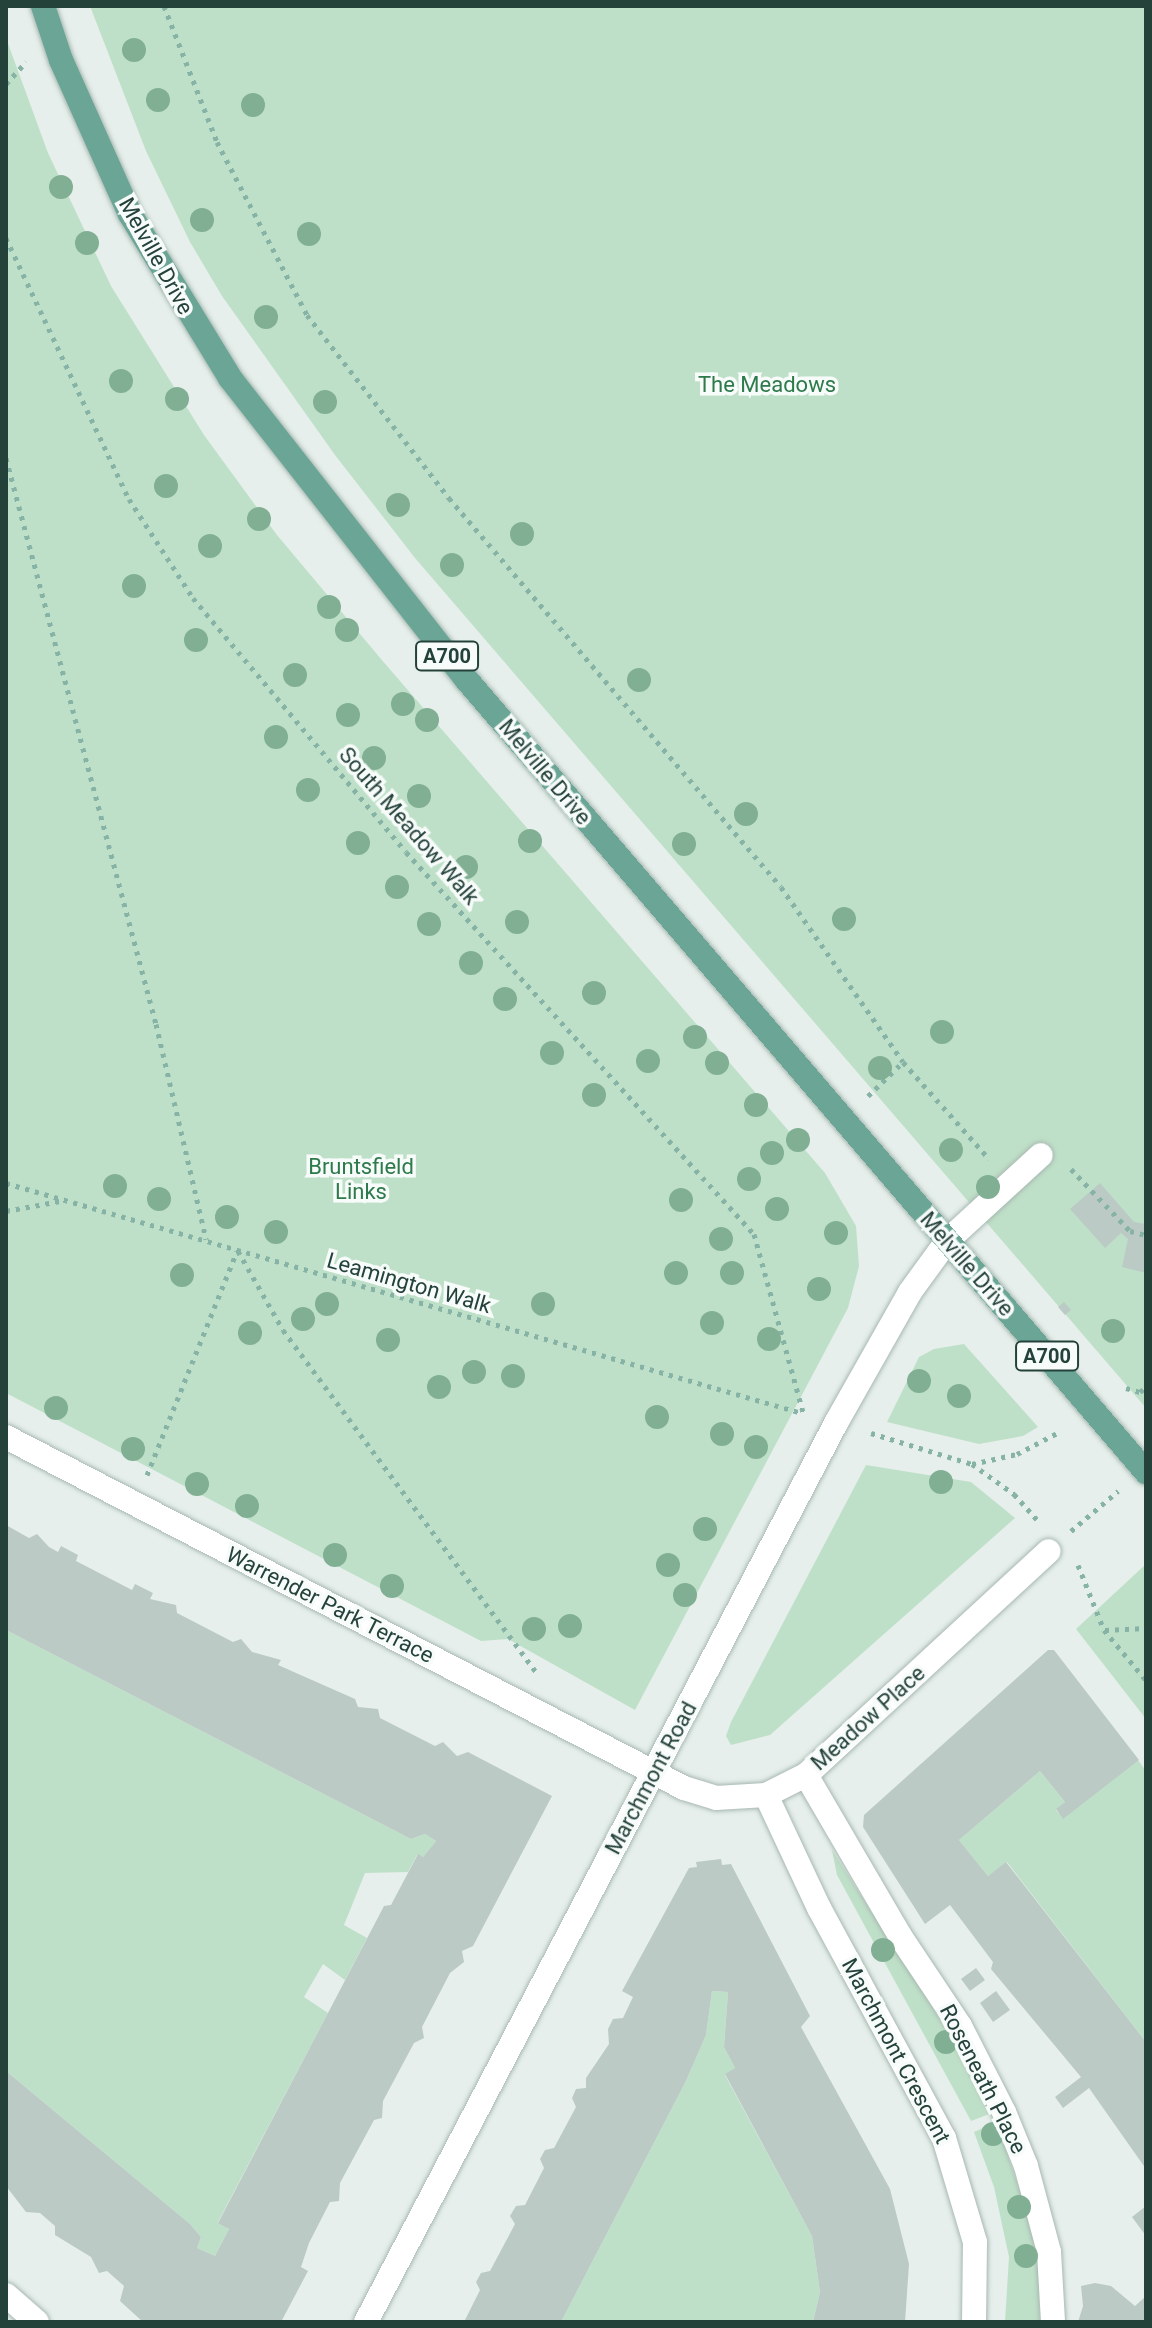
<!DOCTYPE html>
<html>
<head>
<meta charset="utf-8">
<style>
  body { margin:0 }
  #map { position:relative; width:1152px; height:2328px; overflow:hidden; background:#e6efeb; font-family:Roboto,sans-serif }
  div>[style] { position:absolute }
  [style*='--x'] { left:calc(var(--x)*1px); top:calc(var(--y)*1px); width:calc(var(--w)*1px); rotate:calc(var(--a)*1deg) }
  .green>* { inset:0; background:#bfe0c8 }
  .building>* { inset:0; background:#bbcac4 }
  .path>* { height:5px; margin-top:-2.5px; transform-origin:0; background:repeating-linear-gradient(90deg,#86b3a5 0 4px,transparent 0 10px) }
  .roads { filter:drop-shadow(0 0 2px #a8b8b2) drop-shadow(0 0 2px #a8b8b2) }
  .service>* { height:24px; margin:-12px; padding:0 12px; transform-origin:12px; border-radius:12px; background:#fff }
  .minor>* { height:24px; margin:-12px; padding:0 12px; transform-origin:12px; border-radius:12px; background:#fff }
  .tertiary>* { height:24px; margin:-12px; padding:0 12px; transform-origin:12px; border-radius:12px; background:#fff }
  .primary>* { height:24px; margin:-12px; padding:0 12px; transform-origin:12px; border-radius:12px; background:#6aa596 }
  .trees>* { width:24px; height:24px; margin:-12px; border-radius:50%; background:#80af93 }
  span { translate:-50% -50%; white-space:nowrap; text-align:center; line-height:1.15; -webkit-text-stroke:7px #f7fbf9; paint-order:stroke }
  .shield-label span { padding:2px 6px; background:#f7fbf9; border:2px solid; border-radius:6px; -webkit-text-stroke-width:0 }
  .shield-label { font-size:20px; color:#24423a; font-weight:700 }
  .street-label { font-size:22px; color:#24423a }
  .park-label { font-size:22px; color:#2d7a4b }
  .frame { position:absolute; inset:0; border:8px solid #24423a; pointer-events:none }
</style>
</head>
<body>
<div id="map">
  <div class="green">
    <div style="clip-path:polygon(90px 6px,1146px 6px,1146px 1408px,415px 558px,335px 455px,222px 296px,190px 242px,146px 151px)"></div>
    <div style="clip-path:polygon(6px 38px,48px 153px,111px 286px,204px 435px,277px 535px,381px 659px,825px 1173px,856px 1226px,859px 1266px,848px 1308px,635px 1710px,508px 1639px,481px 1641px,6px 1393px)"></div>
    <div style="clip-path:polygon(964px 1344px,1038px 1427px,1023px 1436px,979px 1444px,887px 1422px,919px 1357px,934px 1349px)"></div>
    <div style="clip-path:polygon(866px 1465px,971px 1482px,1015px 1518px,770px 1735px,731px 1745px,726px 1736px,731px 1722px)"></div>
    <div style="clip-path:polygon(1146px 1564px,1146px 1719px,1076px 1629px)"></div>
    <div style="clip-path:polygon(6px 1630px,411px 1839px,425px 1834px,436px 1841px,423px 1857px,417px 1855px,408px 1872px,365px 1873px,344px 1925px,367px 1938px,345px 1980px,323px 1964px,304px 1997px,328px 2013px,218px 2222px,229px 2229px,215px 2256px,197px 2248px,201px 2237px,190px 2224px,6px 2071px)"></div>
    <div style="clip-path:polygon(1138px 1760px,1146px 1771px,1146px 2042px,1007px 1862px,988px 1876px,959px 1840px,1040px 1771px,1065px 1802px,1056px 1810px,1063px 1818px)"></div>
    <div style="clip-path:polygon(832px 1850px,951px 2037px,992px 2113px,971px 2121px,837px 1875px)"></div>
    <div style="clip-path:polygon(712px 1991px,728px 1992px,724px 2047px,735px 2068px,725px 2075px,812px 2236px,820px 2292px,813px 2322px,561px 2322px,686px 2081px,706px 2035px)"></div>
    <div style="clip-path:polygon(996px 2122px,1028px 2214px,1038px 2258px,1040px 2322px,1005px 2322px,1009px 2257px,994px 2187px,974px 2132px)"></div>
  </div>
  <div class="building">
    <div style="clip-path:polygon(1100px 1183px,1134px 1222px,1146px 1224px,1146px 1273px,1122px 1267px,1128px 1239px,1121px 1233px,1105px 1248px,1070px 1209px)"></div>
    <div style="clip-path:polygon(1064px 1302px,1071px 1310px,1065px 1315px,1058px 1307px)"></div>
    <div style="clip-path:polygon(6px 1525px,29px 1538px,37px 1534px,49px 1547px,58px 1552px,61px 1546px,78px 1555px,76px 1561px,132px 1590px,135px 1584px,153px 1593px,150px 1599px,176px 1605px,177px 1613px,233px 1642px,241px 1639px,252px 1652px,281px 1660px,278px 1665px,355px 1699px,358px 1707px,378px 1709px,380px 1718px,435px 1746px,443px 1742px,457px 1756px,468px 1752px,552px 1796px,473px 1946px,462px 1951px,464px 1962px,450px 1973px,422px 2027px,424px 2038px,414px 2043px,383px 2101px,382px 2118px,374px 2120px,340px 2183px,339px 2201px,330px 2202px,309px 2243px,301px 2267px,308px 2271px,281px 2322px,143px 2322px,120px 2301px,124px 2286px,107px 2271px,99px 2273px,91px 2257px,55px 2235px,55px 2226px,40px 2213px,26px 2212px,6px 2186px,6px 2071px,190px 2224px,201px 2237px,197px 2248px,215px 2256px,229px 2229px,218px 2223px,384px 1906px,391px 1905px,418px 1854px,423px 1857px,436px 1841px,425px 1834px,411px 1839px,6px 1630px)"></div>
    <div style="clip-path:polygon(1048px 1650px,1054px 1650px,1139px 1760px,1063px 1819px,1056px 1809px,1065px 1802px,1040px 1771px,959px 1840px,988px 1876px,1006px 1862px,1146px 2042px,1146px 2169px,1089px 2088px,1063px 2108px,1055px 2097px,1081px 2077px,991px 1969px,993px 1962px,950px 1905px,925px 1924px,863px 1827px,864px 1815px)"></div>
    <div style="clip-path:polygon(721px 1859px,722px 1865px,731px 1864px,810px 2016px,801px 2027px,890px 2189px,909px 2264px,905px 2322px,813px 2322px,820px 2292px,812px 2236px,725px 2074px,735px 2068px,724px 2047px,728px 1992px,712px 1991px,706px 2035px,686px 2081px,561px 2322px,459px 2322px,465px 2320px,480px 2290px,476px 2282px,481px 2273px,490px 2271px,515px 2224px,510px 2216px,516px 2206px,525px 2205px,544px 2168px,540px 2159px,545px 2150px,554px 2148px,576px 2107px,572px 2098px,576px 2089px,586px 2088px,586px 2078px,609px 2044px,608px 2029px,613px 2019px,623px 2018px,633px 1997px,622px 1991px,689px 1868px,697px 1867px,696px 1862px)"></div>
    <div style="clip-path:polygon(976px 1968px,985px 1980px,970px 1991px,961px 1979px)"></div>
    <div style="clip-path:polygon(996px 1991px,1010px 2010px,993px 2022px,980px 2003px)"></div>
    <div style="clip-path:polygon(1146px 2206px,1146px 2236px,1132px 2217px)"></div>
    <div style="clip-path:polygon(1095px 2283px,1111px 2286px,1135px 2306px,1146px 2296px,1146px 2322px,1078px 2322px,1083px 2306px,1081px 2286px)"></div>
  </div>
  <div class="path">
    <div style="--x:164;--y:6;--w:146;--a:68.7"></div>
    <div style="--x:217;--y:142;--w:195;--a:62.5"></div>
    <div style="--x:307;--y:315;--w:232;--a:52.2"></div>
    <div style="--x:449;--y:498;--w:511;--a:49.52"></div>
    <div style="--x:781;--y:887;--w:213;--a:55.1"></div>
    <div style="--x:903;--y:1062;--w:130;--a:48.4"></div>
    <div style="--x:6;--y:84;--w:30;--a:-48"></div>
    <div style="--x:6;--y:238;--w:289;--a:64.8"></div>
    <div style="--x:129;--y:499;--w:118;--a:57.1"></div>
    <div style="--x:193;--y:598;--w:331;--a:50"></div>
    <div style="--x:406;--y:852;--w:517;--a:47.67"></div>
    <div style="--x:754;--y:1234;--w:185;--a:74.6"></div>
    <div style="--x:6;--y:458;--w:586;--a:75.16"></div>
    <div style="--x:156;--y:1024;--w:221;--a:76.9"></div>
    <div style="--x:868;--y:1096;--w:49;--a:-44.2"></div>
    <div style="--x:1071;--y:1169;--w:86;--a:46.4"></div>
    <div style="--x:1130;--y:1231;--w:16;--a:14"></div>
    <div style="--x:6;--y:1183;--w:829;--a:16.12"></div>
    <div style="--x:6;--y:1211;--w:55;--a:-10.5"></div>
    <div style="--x:238;--y:1251;--w:91;--a:60.3"></div>
    <div style="--x:283;--y:1330;--w:427;--a:53.5"></div>
    <div style="--x:1126;--y:1388;--w:15;--a:16"></div>
    <div style="--x:1140;--y:1392;--w:8;--a:-40"></div>
    <div style="--x:871;--y:1433;--w:106;--a:17.1"></div>
    <div style="--x:972;--y:1464;--w:52;--a:35.5"></div>
    <div style="--x:1014;--y:1494;--w:38;--a:48"></div>
    <div style="--x:972;--y:1464;--w:46;--a:-12.5"></div>
    <div style="--x:1017;--y:1454;--w:47;--a:-27.6"></div>
    <div style="--x:147;--y:1475;--w:241;--a:-68.1"></div>
    <div style="--x:1071;--y:1531;--w:62;--a:-40.4"></div>
    <div style="--x:1078;--y:1565;--w:70;--a:68.2"></div>
    <div style="--x:1104;--y:1630;--w:65;--a:50"></div>
    <div style="--x:1105;--y:1630;--w:41;--a:-2.8"></div>
  </div>
  <div class="roads">
    <div class="service">
      <div style="--x:947;--y:1241;--w:127;--a:-42.5"></div>
    </div>
    <div class="minor">
      <div style="--x:6;--y:1437;--w:763;--a:27.37"></div>
      <div style="--x:684;--y:1788;--w:34;--a:17"></div>
      <div style="--x:716;--y:1798;--w:50;--a:-3.4"></div>
      <div style="--x:766;--y:1795;--w:45;--a:-26.6"></div>
      <div style="--x:806;--y:1775;--w:330;--a:-42.7"></div>
      <div style="--x:806;--y:1775;--w:186;--a:59.7"></div>
      <div style="--x:900;--y:1936;--w:108;--a:56.3"></div>
      <div style="--x:960;--y:2026;--w:97;--a:62.9"></div>
      <div style="--x:1004;--y:2112;--w:58;--a:67.8"></div>
      <div style="--x:1026;--y:2166;--w:89;--a:75"></div>
      <div style="--x:1049;--y:2252;--w:70;--a:86.7"></div>
      <div style="--x:766;--y:1795;--w:125;--a:64.9"></div>
      <div style="--x:819;--y:1908;--w:262;--a:61.5"></div>
      <div style="--x:944;--y:2138;--w:109;--a:73.4"></div>
      <div style="--x:975;--y:2242;--w:80;--a:90.7"></div>
      <div style="--x:6;--y:2295;--w:41;--a:41.1"></div>
    </div>
    <div class="tertiary">
      <div style="--x:366;--y:2322;--w:1014;--a:-62.4"></div>
      <div style="--x:836;--y:1423;--w:150;--a:-60.5"></div>
      <div style="--x:910;--y:1292;--w:63;--a:-54"></div>
    </div>
    <div class="primary">
      <div style="--x:43;--y:6;--w:57;--a:71.6"></div>
      <div style="--x:61;--y:60;--w:169;--a:65.9"></div>
      <div style="--x:130;--y:214;--w:192;--a:58.6"></div>
      <div style="--x:230;--y:378;--w:382;--a:51.9"></div>
      <div style="--x:466;--y:679;--w:1045;--a:49.39"></div>
    </div>
  </div>
  <div class="trees">
    <div style="left:134px;top:50px"></div>
    <div style="left:158px;top:100px"></div>
    <div style="left:253px;top:105px"></div>
    <div style="left:61px;top:187px"></div>
    <div style="left:202px;top:220px"></div>
    <div style="left:309px;top:234px"></div>
    <div style="left:87px;top:243px"></div>
    <div style="left:266px;top:317px"></div>
    <div style="left:121px;top:381px"></div>
    <div style="left:177px;top:399px"></div>
    <div style="left:325px;top:402px"></div>
    <div style="left:166px;top:486px"></div>
    <div style="left:398px;top:505px"></div>
    <div style="left:259px;top:519px"></div>
    <div style="left:522px;top:534px"></div>
    <div style="left:210px;top:546px"></div>
    <div style="left:452px;top:565px"></div>
    <div style="left:134px;top:586px"></div>
    <div style="left:329px;top:607px"></div>
    <div style="left:347px;top:630px"></div>
    <div style="left:196px;top:640px"></div>
    <div style="left:295px;top:675px"></div>
    <div style="left:639px;top:680px"></div>
    <div style="left:403px;top:704px"></div>
    <div style="left:348px;top:715px"></div>
    <div style="left:427px;top:720px"></div>
    <div style="left:276px;top:737px"></div>
    <div style="left:374px;top:758px"></div>
    <div style="left:308px;top:790px"></div>
    <div style="left:419px;top:796px"></div>
    <div style="left:746px;top:814px"></div>
    <div style="left:530px;top:841px"></div>
    <div style="left:358px;top:843px"></div>
    <div style="left:684px;top:844px"></div>
    <div style="left:466px;top:867px"></div>
    <div style="left:397px;top:887px"></div>
    <div style="left:844px;top:919px"></div>
    <div style="left:517px;top:922px"></div>
    <div style="left:429px;top:924px"></div>
    <div style="left:471px;top:963px"></div>
    <div style="left:594px;top:993px"></div>
    <div style="left:505px;top:999px"></div>
    <div style="left:942px;top:1032px"></div>
    <div style="left:695px;top:1037px"></div>
    <div style="left:552px;top:1053px"></div>
    <div style="left:648px;top:1061px"></div>
    <div style="left:717px;top:1063px"></div>
    <div style="left:880px;top:1068px"></div>
    <div style="left:594px;top:1095px"></div>
    <div style="left:756px;top:1105px"></div>
    <div style="left:798px;top:1140px"></div>
    <div style="left:951px;top:1150px"></div>
    <div style="left:772px;top:1153px"></div>
    <div style="left:749px;top:1179px"></div>
    <div style="left:115px;top:1186px"></div>
    <div style="left:988px;top:1187px"></div>
    <div style="left:159px;top:1199px"></div>
    <div style="left:681px;top:1200px"></div>
    <div style="left:777px;top:1209px"></div>
    <div style="left:227px;top:1217px"></div>
    <div style="left:276px;top:1232px"></div>
    <div style="left:836px;top:1233px"></div>
    <div style="left:721px;top:1239px"></div>
    <div style="left:676px;top:1273px"></div>
    <div style="left:732px;top:1273px"></div>
    <div style="left:182px;top:1275px"></div>
    <div style="left:819px;top:1289px"></div>
    <div style="left:327px;top:1304px"></div>
    <div style="left:543px;top:1304px"></div>
    <div style="left:303px;top:1319px"></div>
    <div style="left:712px;top:1323px"></div>
    <div style="left:1113px;top:1331px"></div>
    <div style="left:250px;top:1333px"></div>
    <div style="left:769px;top:1339px"></div>
    <div style="left:388px;top:1340px"></div>
    <div style="left:474px;top:1372px"></div>
    <div style="left:513px;top:1376px"></div>
    <div style="left:919px;top:1381px"></div>
    <div style="left:439px;top:1387px"></div>
    <div style="left:959px;top:1396px"></div>
    <div style="left:56px;top:1408px"></div>
    <div style="left:657px;top:1417px"></div>
    <div style="left:722px;top:1434px"></div>
    <div style="left:756px;top:1447px"></div>
    <div style="left:133px;top:1449px"></div>
    <div style="left:941px;top:1482px"></div>
    <div style="left:197px;top:1484px"></div>
    <div style="left:247px;top:1506px"></div>
    <div style="left:705px;top:1529px"></div>
    <div style="left:335px;top:1555px"></div>
    <div style="left:668px;top:1565px"></div>
    <div style="left:392px;top:1586px"></div>
    <div style="left:685px;top:1595px"></div>
    <div style="left:570px;top:1626px"></div>
    <div style="left:534px;top:1629px"></div>
    <div style="left:883px;top:1950px"></div>
    <div style="left:946px;top:2042px"></div>
    <div style="left:993px;top:2134px"></div>
    <div style="left:1019px;top:2207px"></div>
    <div style="left:1026px;top:2256px"></div>
  </div>
  <div class="shield-label">
    <span style="left:447px;top:656px">A700</span>
    <span style="left:1047px;top:1356px">A700</span>
  </div>
  <div class="street-label">
    <span style="left:156px;top:256px;rotate:61deg">Melville Drive</span>
    <span style="left:545px;top:772px;rotate:50deg">Melville Drive</span>
    <span style="left:409px;top:826px;rotate:49deg">South Meadow Walk</span>
    <span style="left:967px;top:1264px;rotate:49deg">Melville Drive</span>
    <span style="left:409px;top:1283px;rotate:16deg">Leamington Walk</span>
    <span style="left:330px;top:1605px;rotate:27deg">Warrender Park Terrace</span>
    <span style="left:868px;top:1718px;rotate:-42deg">Meadow Place</span>
    <span style="left:651px;top:1778px;rotate:-62deg">Marchmont Road</span>
    <span style="left:896px;top:2051px;rotate:62deg">Marchmont Crescent</span>
    <span style="left:983px;top:2079px;rotate:63deg">Roseneath Place</span>
  </div>
  <div class="park-label">
    <span style="left:767px;top:385px">The Meadows</span>
    <span style="left:361px;top:1179px">Bruntsfield<br>Links</span>
  </div>
  <div class="frame"></div>
</div>
</body>
</html>
